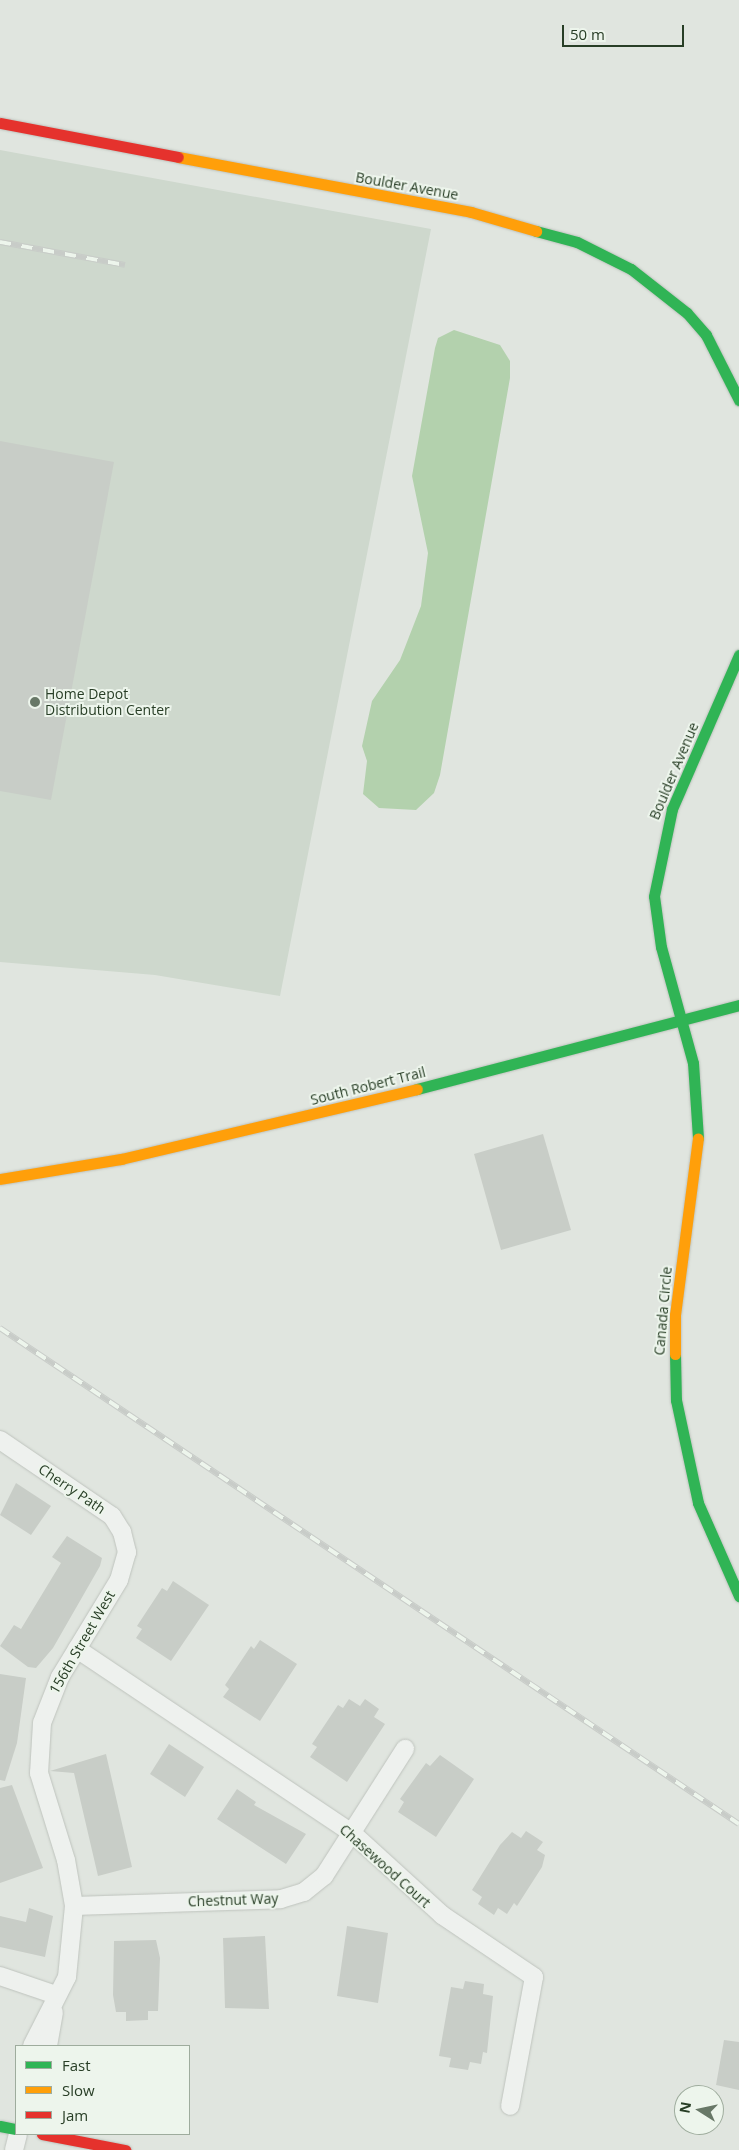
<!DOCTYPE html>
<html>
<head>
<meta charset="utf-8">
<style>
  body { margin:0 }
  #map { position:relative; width:739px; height:2150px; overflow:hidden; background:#e0e5df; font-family:"Open Sans",sans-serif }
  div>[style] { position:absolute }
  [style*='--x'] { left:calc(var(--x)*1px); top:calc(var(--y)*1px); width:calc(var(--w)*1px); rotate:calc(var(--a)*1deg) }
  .built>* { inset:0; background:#ced8cd }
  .water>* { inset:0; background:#b3d1ad }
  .building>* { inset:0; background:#c8cdc7 }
  .roads { filter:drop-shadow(0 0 1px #bec3bd) drop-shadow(0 0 1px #bec3bd) }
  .street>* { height:18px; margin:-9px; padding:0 9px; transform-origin:9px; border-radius:9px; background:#eef1ee }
  .fast>* { height:11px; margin:-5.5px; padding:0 5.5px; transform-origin:5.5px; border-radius:5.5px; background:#30b455 }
  .slow>* { height:11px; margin:-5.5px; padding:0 5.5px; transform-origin:5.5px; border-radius:5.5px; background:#ff9f0a }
  .jam>* { height:11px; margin:-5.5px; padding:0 5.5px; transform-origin:5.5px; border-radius:5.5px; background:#e5322d }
  .rail>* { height:5.5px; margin-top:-2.75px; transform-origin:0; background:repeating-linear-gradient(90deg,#edf5ec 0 11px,#c8ccc8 0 22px); box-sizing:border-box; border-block:1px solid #c8ccc8 }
  .dots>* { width:14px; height:14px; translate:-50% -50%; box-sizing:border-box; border:2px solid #edf5ec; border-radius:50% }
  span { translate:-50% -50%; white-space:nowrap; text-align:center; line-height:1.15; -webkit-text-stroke:4px #edf5ec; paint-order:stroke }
  .street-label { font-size:14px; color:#283e26 }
  .poi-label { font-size:14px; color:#283e26 }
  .left { translate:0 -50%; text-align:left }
  .legend { position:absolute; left:15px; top:2045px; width:175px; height:90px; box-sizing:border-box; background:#edf5ec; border:1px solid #9eac9d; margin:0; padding:6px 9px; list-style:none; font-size:15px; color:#283e26 }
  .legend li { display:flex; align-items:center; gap:10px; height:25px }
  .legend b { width:25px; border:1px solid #9eac9d }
  .north { position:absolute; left:674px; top:2085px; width:50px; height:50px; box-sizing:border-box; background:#edf5ec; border:1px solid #9eac9d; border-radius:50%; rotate:280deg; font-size:14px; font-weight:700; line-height:20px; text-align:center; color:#283e26 }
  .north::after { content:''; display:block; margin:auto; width:18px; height:22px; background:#687867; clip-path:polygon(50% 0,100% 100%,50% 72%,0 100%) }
  .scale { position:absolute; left:562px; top:25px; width:122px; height:22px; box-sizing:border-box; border:2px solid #283e26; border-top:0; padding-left:6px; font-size:15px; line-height:18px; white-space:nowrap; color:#283e26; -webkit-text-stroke:4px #edf5ec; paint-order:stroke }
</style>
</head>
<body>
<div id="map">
  <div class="built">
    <div style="clip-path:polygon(0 150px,431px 229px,280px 996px,155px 975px,0 962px)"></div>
  </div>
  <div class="water">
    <div style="clip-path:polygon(454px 330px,500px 345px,510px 361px,510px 378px,440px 775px,434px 793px,416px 810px,379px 808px,363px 794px,367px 761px,362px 746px,372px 701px,400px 660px,421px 606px,428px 553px,412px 476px,435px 348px,438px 338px)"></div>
  </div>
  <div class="building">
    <div style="clip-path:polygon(0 441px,114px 462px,51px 800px,0 791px)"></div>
    <div style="clip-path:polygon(543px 1134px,571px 1230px,501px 1250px,474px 1154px)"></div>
    <div style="clip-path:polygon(16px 1483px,51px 1506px,31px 1535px,0 1515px)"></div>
    <div style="clip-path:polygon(67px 1536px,102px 1558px,100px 1566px,53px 1648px,36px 1668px,28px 1667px,0 1646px,14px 1625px,21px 1629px,61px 1563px,52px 1557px)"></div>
    <div style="clip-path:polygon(173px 1581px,209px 1605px,171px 1661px,136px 1638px,142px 1629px,137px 1626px,162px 1588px,167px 1591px)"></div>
    <div style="clip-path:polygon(260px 1640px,297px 1664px,260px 1721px,223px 1697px,229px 1689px,225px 1685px,251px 1646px,254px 1649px)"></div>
    <div style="clip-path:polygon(0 1674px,26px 1678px,17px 1743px,5px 1781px,0 1780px)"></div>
    <div style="clip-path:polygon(349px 1699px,360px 1706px,365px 1699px,379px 1709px,374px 1717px,385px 1724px,347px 1782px,310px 1757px,317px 1747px,312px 1744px,338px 1705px,343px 1708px)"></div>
    <div style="clip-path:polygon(169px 1744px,204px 1767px,185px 1797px,150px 1774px)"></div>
    <div style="clip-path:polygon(106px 1754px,132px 1867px,98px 1876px,74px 1773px,50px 1771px)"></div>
    <div style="clip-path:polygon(440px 1755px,474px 1779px,436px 1837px,398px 1812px,404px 1802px,400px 1799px,426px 1763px,430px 1766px)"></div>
    <div style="clip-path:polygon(12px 1785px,43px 1868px,0 1883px,0 1788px)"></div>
    <div style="clip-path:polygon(237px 1789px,256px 1802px,254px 1805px,306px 1834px,286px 1864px,217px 1819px)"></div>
    <div style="clip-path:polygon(526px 1831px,543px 1842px,537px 1850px,545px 1855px,542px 1867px,517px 1906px,514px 1903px,507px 1914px,498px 1908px,494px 1915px,478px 1904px,482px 1897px,472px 1890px,500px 1845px,512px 1832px,521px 1838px)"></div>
    <div style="clip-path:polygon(29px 1908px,53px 1916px,45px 1957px,0 1947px,0 1916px,26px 1922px)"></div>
    <div style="clip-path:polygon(347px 1926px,388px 1933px,378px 2003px,337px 1996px)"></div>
    <div style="clip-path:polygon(265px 1936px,269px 2009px,225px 2008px,223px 1938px)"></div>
    <div style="clip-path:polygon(156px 1940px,160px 1958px,158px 2011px,148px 2011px,148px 2020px,126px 2021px,126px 2012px,116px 2012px,113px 1995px,114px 1941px)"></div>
    <div style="clip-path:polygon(465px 1981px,484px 1984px,483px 1994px,493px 1996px,487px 2053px,483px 2052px,481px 2064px,470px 2062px,468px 2070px,449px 2067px,451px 2058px,439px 2056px,451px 1987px,463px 1989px)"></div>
    <div style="clip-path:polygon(724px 2040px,739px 2042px,739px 2090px,716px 2085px)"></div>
  </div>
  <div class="roads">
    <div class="street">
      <div style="--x:0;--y:1440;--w:135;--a:34.2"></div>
      <div style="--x:112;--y:1516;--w:19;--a:58"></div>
      <div style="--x:122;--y:1532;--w:21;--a:76"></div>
      <div style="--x:127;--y:1552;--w:29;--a:106"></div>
      <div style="--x:119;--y:1580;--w:114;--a:121.3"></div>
      <div style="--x:60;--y:1677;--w:49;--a:111.4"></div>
      <div style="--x:42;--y:1723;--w:50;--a:93.4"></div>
      <div style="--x:39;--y:1773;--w:91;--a:72.8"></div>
      <div style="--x:66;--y:1860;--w:47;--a:80.1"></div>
      <div style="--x:74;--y:1906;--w:71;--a:95.6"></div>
      <div style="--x:67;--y:1977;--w:77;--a:116.9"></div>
      <div style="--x:77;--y:1649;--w:331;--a:33.8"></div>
      <div style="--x:352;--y:1833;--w:122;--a:42.3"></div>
      <div style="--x:442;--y:1915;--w:111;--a:34"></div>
      <div style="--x:534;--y:1977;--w:131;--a:100.5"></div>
      <div style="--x:74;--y:1906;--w:207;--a:-1.9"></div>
      <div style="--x:281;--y:1899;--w:24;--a:-17"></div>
      <div style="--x:304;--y:1892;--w:26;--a:-39"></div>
      <div style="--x:324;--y:1876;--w:151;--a:-57.5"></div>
      <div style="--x:0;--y:1976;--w:59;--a:18.7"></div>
      <div style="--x:48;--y:2046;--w:34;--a:-80"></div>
      <div style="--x:14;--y:2150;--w:16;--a:-76"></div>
    </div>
    <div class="fast">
      <div style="--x:536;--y:231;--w:42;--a:15"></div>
      <div style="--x:577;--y:242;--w:60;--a:26.6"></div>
      <div style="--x:631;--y:269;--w:71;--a:38.2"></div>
      <div style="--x:687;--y:313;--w:29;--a:49"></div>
      <div style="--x:706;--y:335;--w:73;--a:63.1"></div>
      <div style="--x:417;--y:1089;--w:333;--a:-14.6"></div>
      <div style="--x:698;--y:1138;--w:75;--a:-93.8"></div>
      <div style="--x:693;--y:1063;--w:120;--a:-105.4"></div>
      <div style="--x:661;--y:947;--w:51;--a:-97.8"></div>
      <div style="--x:654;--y:896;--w:89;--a:-78.3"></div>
      <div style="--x:672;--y:809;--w:168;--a:-66.5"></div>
      <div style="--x:675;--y:1354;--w:46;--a:88.8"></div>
      <div style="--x:676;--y:1400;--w:105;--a:77.9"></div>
      <div style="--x:698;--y:1503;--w:102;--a:66.2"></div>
      <div style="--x:0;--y:2126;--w:16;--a:11"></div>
    </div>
    <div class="slow">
      <div style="--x:178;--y:157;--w:298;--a:10.6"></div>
      <div style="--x:471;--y:212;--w:68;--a:16.3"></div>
      <div style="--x:0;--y:1179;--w:123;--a:-9.4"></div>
      <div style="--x:121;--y:1159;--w:304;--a:-13.3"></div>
      <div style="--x:675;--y:1354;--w:39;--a:-90"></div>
      <div style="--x:675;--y:1315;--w:178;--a:-82.6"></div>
    </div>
    <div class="jam">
      <div style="--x:0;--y:123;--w:181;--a:10.8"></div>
      <div style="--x:42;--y:2134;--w:85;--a:10.9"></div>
    </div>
  </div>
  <div class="rail">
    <div style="--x:0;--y:242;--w:127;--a:10.4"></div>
    <div style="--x:0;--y:1328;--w:890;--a:33.87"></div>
  </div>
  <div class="dots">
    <div style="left:35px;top:702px;background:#687867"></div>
  </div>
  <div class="street-label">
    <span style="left:407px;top:186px;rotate:10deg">Boulder Avenue</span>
    <span style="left:674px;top:771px;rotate:-67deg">Boulder Avenue</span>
    <span style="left:368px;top:1086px;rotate:-14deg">South Robert Trail</span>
    <span style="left:663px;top:1311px;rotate:-85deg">Canada Circle</span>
    <span style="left:72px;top:1489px;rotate:34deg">Cherry Path</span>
    <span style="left:82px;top:1642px;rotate:-60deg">156th Street West</span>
    <span style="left:385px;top:1866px;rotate:42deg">Chasewood Court</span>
    <span style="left:233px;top:1900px;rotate:-2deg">Chestnut Way</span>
  </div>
  <div class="poi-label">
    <span class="left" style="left:45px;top:702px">Home Depot<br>Distribution Center</span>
  </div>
  <ul class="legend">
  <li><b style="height:6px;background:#30b455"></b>Fast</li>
  <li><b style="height:6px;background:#ff9f0a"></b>Slow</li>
  <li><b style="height:6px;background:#e5322d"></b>Jam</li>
  </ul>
  <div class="north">N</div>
  <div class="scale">50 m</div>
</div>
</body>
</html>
